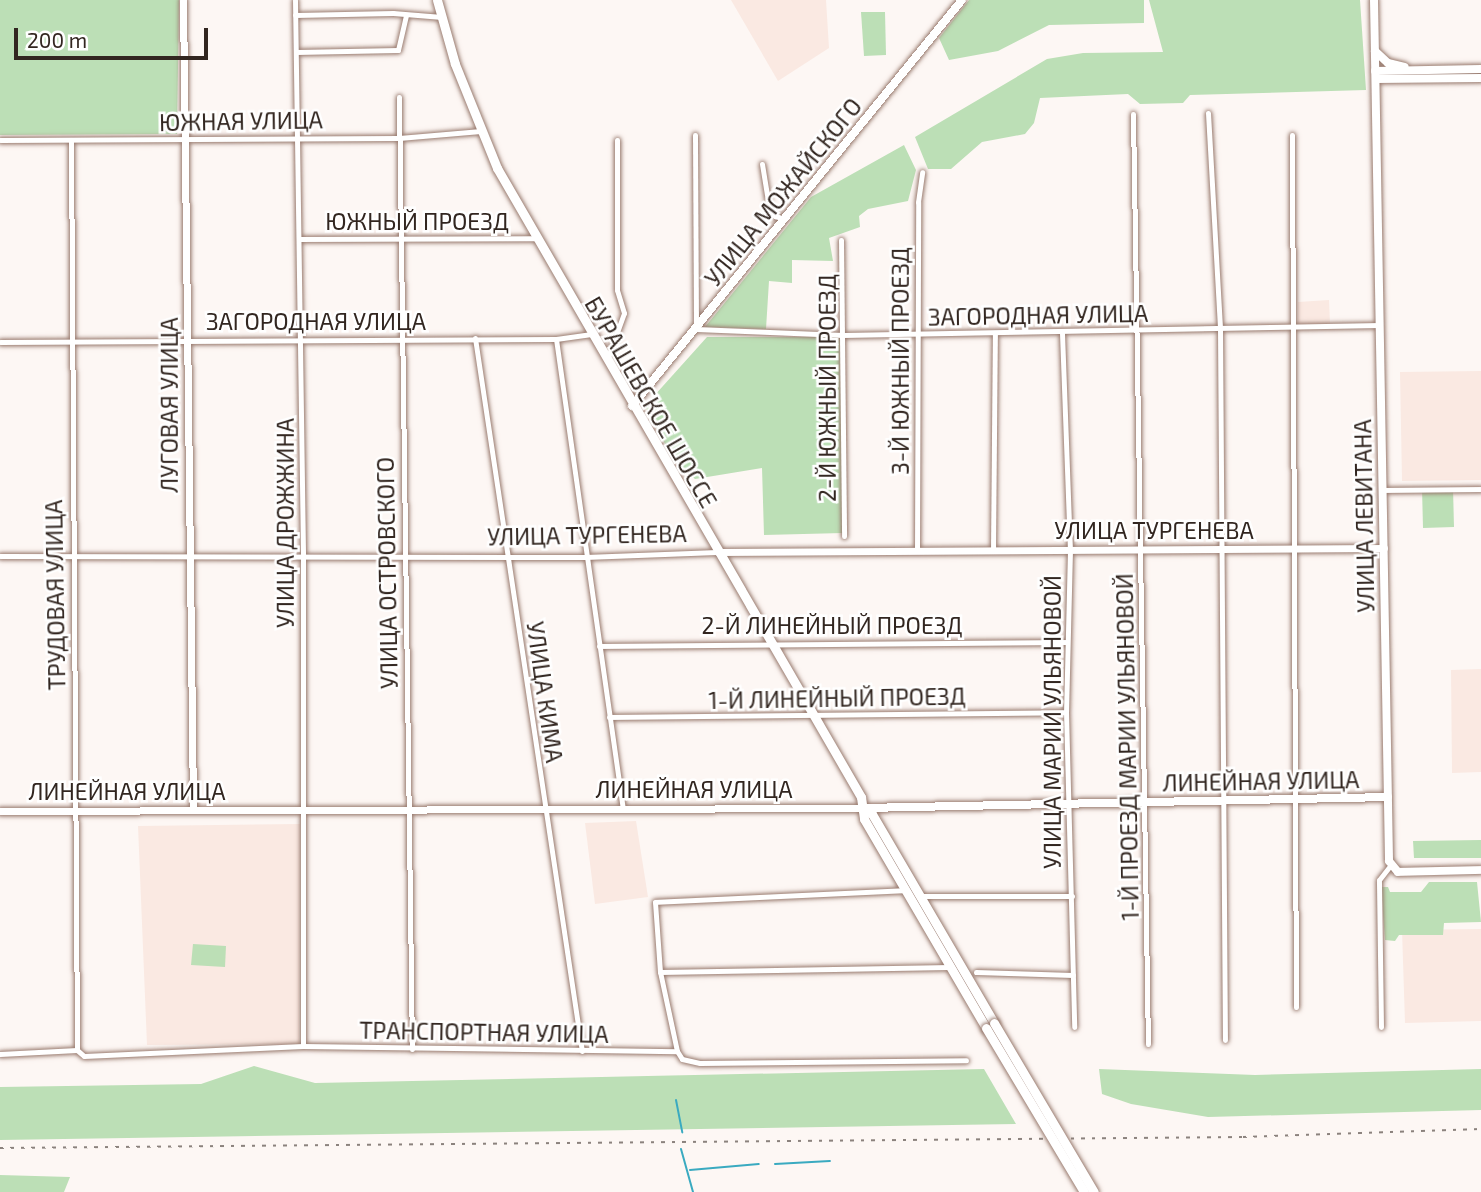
<!DOCTYPE html>
<html>
<head>
<meta charset="utf-8">
<style>
  body { margin:0 }
  #map { position:relative; width:1481px; height:1192px; overflow:hidden; background:#fdf7f4; font-family:"Exo 2",sans-serif }
  div>[style] { position:absolute }
  [style*='--x'] { left:calc(var(--x)*1px); top:calc(var(--y)*1px); width:calc(var(--w)*1px); rotate:calc(var(--a)*1deg) }
  .built>* { inset:0; background:#fae9e2 }
  .green>* { inset:0; background:#bcdfb6 }
  .stream>* { height:2px; margin:-1px; padding:0 1px; transform-origin:1px; border-radius:1px; background:#3aaac0 }
  .roads { filter:drop-shadow(0 0 2px #997b6f) drop-shadow(0 0 2px #997b6f) }
  .minor>* { height:5px; margin:-2.5px; padding:0 2.5px; transform-origin:2.5px; border-radius:2.5px; background:#fff }
  .tertiary>* { height:7px; margin:-3.5px; padding:0 3.5px; transform-origin:3.5px; border-radius:3.5px; background:#fff }
  .secondary>* { height:8px; margin:-4px; padding:0 4px; transform-origin:4px; border-radius:4px; background:#fff }
  .primary>* { height:9px; margin:-4.5px; padding:0 4.5px; transform-origin:4.5px; border-radius:4.5px; background:#fff }
  .rail>* { height:2px; margin-top:-1px; transform-origin:0; background:repeating-linear-gradient(90deg,#8b827d 0 3.5px,transparent 0 10.5px) }
  .bridges { filter:drop-shadow(0 0 2px #997b6f) drop-shadow(0 0 2px #997b6f) }
  .primary-bridge>* { height:9px; margin:-4.5px; padding:0 4.5px; transform-origin:4.5px; border-radius:4.5px; background:#fff }
  span { translate:-50% -50%; white-space:nowrap; text-align:center; line-height:1.15; -webkit-text-stroke:5px #fff; paint-order:stroke }
  .street-label { font-size:23px; color:#322620 }
  .scale { position:absolute; left:14px; top:28px; width:194px; height:32px; box-sizing:border-box; border:4px solid #322620; border-top:0; padding-left:9px; font-size:21px; line-height:24px; white-space:nowrap; color:#322620; -webkit-text-stroke:5px #fff; paint-order:stroke }
</style>
</head>
<body>
<div id="map">
  <div class="built">
    <div style="clip-path:polygon(731px 0,826px 0,829px 48px,778px 81px)"></div>
    <div style="clip-path:polygon(1329px 300px,1330px 324px,1298px 326px,1298px 302px)"></div>
    <div style="clip-path:polygon(1481px 371px,1481px 480px,1402px 481px,1400px 372px)"></div>
    <div style="clip-path:polygon(1481px 669px,1481px 772px,1452px 773px,1451px 670px)"></div>
    <div style="clip-path:polygon(636px 821px,648px 897px,595px 904px,585px 823px)"></div>
    <div style="clip-path:polygon(300px 824px,299px 1044px,147px 1045px,138px 826px)"></div>
    <div style="clip-path:polygon(1481px 929px,1481px 1021px,1405px 1023px,1402px 930px)"></div>
  </div>
  <div class="green">
    <div style="clip-path:polygon(0 0,179px 0,177px 134px,0 135px)"></div>
    <div style="clip-path:polygon(969px 0,1144px 0,1144px 23px,1049px 25px,998px 51px,949px 60px,939px 38px)"></div>
    <div style="clip-path:polygon(1149px 0,1360px 0,1366px 90px,1190px 95px,1183px 103px,1140px 104px,1128px 94px,1040px 98px,1034px 123px,1025px 134px,982px 142px,951px 169px,928px 169px,915px 137px,1047px 59px,1083px 53px,1163px 52px)"></div>
    <div style="clip-path:polygon(861px 12px,885px 12px,886px 55px,864px 56px)"></div>
    <div style="clip-path:polygon(904px 145px,916px 170px,908px 201px,868px 209px,859px 216px,860px 227px,829px 238px,833px 261px,792px 260px,792px 283px,769px 281px,766px 329px,705px 327px,811px 197px)"></div>
    <div style="clip-path:polygon(707px 337px,840px 337px,843px 533px,764px 535px,762px 468px,695px 479px,673px 459px,645px 406px)"></div>
    <div style="clip-path:polygon(1422px 488px,1453px 488px,1454px 527px,1423px 528px)"></div>
    <div style="clip-path:polygon(1481px 840px,1481px 858px,1414px 858px,1413px 841px)"></div>
    <div style="clip-path:polygon(1429px 882px,1477px 882px,1481px 922px,1444px 923px,1443px 935px,1399px 935px,1395px 941px,1385px 940px,1381px 887px,1388px 887px,1390px 892px,1421px 892px)"></div>
    <div style="clip-path:polygon(193px 944px,226px 946px,225px 967px,191px 965px)"></div>
    <div style="clip-path:polygon(254px 1066px,315px 1083px,984px 1069px,1016px 1124px,0 1140px,0 1087px,201px 1084px)"></div>
    <div style="clip-path:polygon(1099px 1069px,1255px 1075px,1481px 1069px,1481px 1110px,1208px 1117px,1131px 1104px,1102px 1094px)"></div>
    <div style="clip-path:polygon(0 1175px,70px 1177px,64px 1192px,0 1192px)"></div>
  </div>
  <div class="stream">
    <div style="--x:676;--y:1100;--w:33;--a:79"></div>
    <div style="--x:681;--y:1149;--w:45;--a:74.4"></div>
    <div style="--x:775;--y:1164;--w:55;--a:-3.1"></div>
    <div style="--x:690;--y:1170;--w:69;--a:-5"></div>
  </div>
  <div class="roads">
    <div class="minor">
      <div style="--x:295;--y:0;--w:554;--a:89.17"></div>
      <div style="--x:303;--y:554;--w:492;--a:90"></div>
      <div style="--x:295;--y:15;--w:98;--a:-1.2"></div>
      <div style="--x:393;--y:13;--w:49;--a:4.7"></div>
      <div style="--x:296;--y:52;--w:102;--a:-1.1"></div>
      <div style="--x:398;--y:50;--w:36;--a:-77"></div>
      <div style="--x:399;--y:97;--w:952;--a:89.22"></div>
      <div style="--x:1208;--y:113;--w:216;--a:86.8"></div>
      <div style="--x:1220;--y:329;--w:711;--a:89.6"></div>
      <div style="--x:1133;--y:114;--w:930;--a:89.08"></div>
      <div style="--x:695;--y:135;--w:194;--a:89.7"></div>
      <div style="--x:696;--y:329;--w:147;--a:2.3"></div>
      <div style="--x:843;--y:335;--w:537;--a:-1.07"></div>
      <div style="--x:1292;--y:135;--w:872;--a:89.74"></div>
      <div style="--x:0;--y:140;--w:399;--a:-0.3"></div>
      <div style="--x:399;--y:138;--w:82;--a:-4.9"></div>
      <div style="--x:71;--y:140;--w:910;--a:89.62"></div>
      <div style="--x:762;--y:164;--w:44;--a:80.8"></div>
      <div style="--x:769;--y:207;--w:11;--a:56"></div>
      <div style="--x:775;--y:216;--w:10;--a:17"></div>
      <div style="--x:299;--y:239;--w:235;--a:-0.2"></div>
      <div style="--x:841;--y:240;--w:296;--a:89.4"></div>
      <div style="--x:1062;--y:333;--w:217;--a:87.9"></div>
      <div style="--x:1070;--y:550;--w:162;--a:91.4"></div>
      <div style="--x:1066;--y:712;--w:315;--a:88.5"></div>
      <div style="--x:475;--y:338;--w:721;--a:81.47"></div>
      <div style="--x:556;--y:339;--w:475;--a:81.9"></div>
      <div style="--x:0;--y:342;--w:556;--a:-0.31"></div>
      <div style="--x:556;--y:339;--w:34;--a:-8"></div>
      <div style="--x:607;--y:360;--w:50;--a:-70.1"></div>
      <div style="--x:624;--y:313;--w:24;--a:-107"></div>
      <div style="--x:617;--y:290;--w:150;--a:-90"></div>
      <div style="--x:1383;--y:490;--w:98;--a:-0.6"></div>
      <div style="--x:993;--y:550;--w:217;--a:-89.5"></div>
      <div style="--x:917;--y:551;--w:349;--a:-89.8"></div>
      <div style="--x:918;--y:202;--w:30;--a:-82"></div>
      <div style="--x:0;--y:556;--w:585;--a:0.1"></div>
      <div style="--x:585;--y:557;--w:132;--a:-2.2"></div>
      <div style="--x:599;--y:646;--w:466;--a:-0.5"></div>
      <div style="--x:609;--y:717;--w:457;--a:-0.6"></div>
      <div style="--x:920;--y:896;--w:152;--a:0"></div>
      <div style="--x:660;--y:972;--w:290;--a:-1"></div>
      <div style="--x:976;--y:972;--w:97;--a:1.8"></div>
      <div style="--x:1381;--y:1027;--w:147;--a:-90.8"></div>
      <div style="--x:1379;--y:880;--w:18;--a:-52"></div>
      <div style="--x:677;--y:1051;--w:81;--a:-102.1"></div>
      <div style="--x:660;--y:972;--w:70;--a:-94.1"></div>
      <div style="--x:655;--y:902;--w:251;--a:-2.7"></div>
      <div style="--x:0;--y:1054;--w:77;--a:-3"></div>
      <div style="--x:77;--y:1050;--w:9;--a:41"></div>
      <div style="--x:84;--y:1056;--w:219;--a:-2.6"></div>
      <div style="--x:303;--y:1046;--w:374;--a:0.8"></div>
      <div style="--x:677;--y:1051;--w:9;--a:58"></div>
      <div style="--x:682;--y:1059;--w:18;--a:13"></div>
      <div style="--x:700;--y:1063;--w:266;--a:-0.6"></div>
    </div>
    <div class="tertiary">
      <div style="--x:183;--y:0;--w:810;--a:89.29"></div>
      <div style="--x:718;--y:552;--w:666;--a:-0.34"></div>
      <div style="--x:0;--y:811;--w:864;--a:-0.2"></div>
    </div>
    <div class="secondary">
      <div style="--x:1374;--y:0;--w:861;--a:89"></div>
      <div style="--x:1389;--y:861;--w:14;--a:51"></div>
      <div style="--x:1398;--y:872;--w:83;--a:-1.4"></div>
      <div style="--x:1375;--y:51;--w:18;--a:43"></div>
      <div style="--x:1388;--y:63;--w:17;--a:13"></div>
      <div style="--x:1375;--y:71;--w:106;--a:-1.1"></div>
      <div style="--x:1376;--y:79;--w:105;--a:-0.5"></div>
      <div style="--x:632;--y:406;--w:523;--a:-50.9"></div>
      <div style="--x:864;--y:808;--w:524;--a:-1.2"></div>
    </div>
    <div class="primary">
      <div style="--x:437;--y:0;--w:66;--a:74.3"></div>
      <div style="--x:455;--y:64;--w:112;--a:68"></div>
      <div style="--x:497;--y:168;--w:727;--a:59.94"></div>
      <div style="--x:861;--y:797;--w:22;--a:82"></div>
      <div style="--x:864;--y:819;--w:242;--a:59.7"></div>
      <div style="--x:864;--y:808;--w:10;--a:37"></div>
      <div style="--x:872;--y:814;--w:242;--a:59.7"></div>
    </div>
  </div>
  <div class="rail">
    <div style="--x:0;--y:1148;--w:1243;--a:-0.51"></div>
    <div style="--x:1243;--y:1137;--w:238;--a:-1.9"></div>
  </div>
  <div class="bridges">
    <div class="primary-bridge">
      <div style="--x:994;--y:1023;--w:196;--a:59.4"></div>
      <div style="--x:986;--y:1028;--w:191;--a:59.1"></div>
    </div>
  </div>
  <div class="street-label">
    <span style="left:241px;top:121px;rotate:-1deg">ЮЖНАЯ УЛИЦА</span>
    <span style="left:783px;top:192px;rotate:-51deg">УЛИЦА МОЖАЙСКОГО</span>
    <span style="left:417px;top:221px">ЮЖНЫЙ ПРОЕЗД</span>
    <span style="left:1038px;top:315px;rotate:-1deg">ЗАГОРОДНАЯ УЛИЦА</span>
    <span style="left:316px;top:321px">ЗАГОРОДНАЯ УЛИЦА</span>
    <span style="left:900px;top:361px;rotate:-90deg">3-Й ЮЖНЫЙ ПРОЕЗД</span>
    <span style="left:827px;top:388px;rotate:-90deg">2-Й ЮЖНЫЙ ПРОЕЗД</span>
    <span style="left:651px;top:402px;rotate:60deg">БУРАШЕВСКОЕ ШОССЕ</span>
    <span style="left:169px;top:405px;rotate:-90deg">ЛУГОВАЯ УЛИЦА</span>
    <span style="left:1364px;top:516px;rotate:-91deg">УЛИЦА ЛЕВИТАНА</span>
    <span style="left:285px;top:523px;rotate:-90deg">УЛИЦА ДРОЖЖИНА</span>
    <span style="left:1154px;top:530px">УЛИЦА ТУРГЕНЕВА</span>
    <span style="left:587px;top:535px;rotate:-1deg">УЛИЦА ТУРГЕНЕВА</span>
    <span style="left:387px;top:573px;rotate:-91deg">УЛИЦА ОСТРОВСКОГО</span>
    <span style="left:55px;top:595px;rotate:-91deg">ТРУДОВАЯ УЛИЦА</span>
    <span style="left:832px;top:625px">2-Й ЛИНЕЙНЫЙ ПРОЕЗД</span>
    <span style="left:545px;top:692px;rotate:82deg">УЛИЦА КИМА</span>
    <span style="left:837px;top:698px;rotate:-1deg">1-Й ЛИНЕЙНЫЙ ПРОЕЗД</span>
    <span style="left:1052px;top:722px;rotate:-90deg">УЛИЦА МАРИИ УЛЬЯНОВОЙ</span>
    <span style="left:1127px;top:747px;rotate:-91deg">1-Й ПРОЕЗД МАРИИ УЛЬЯНОВОЙ</span>
    <span style="left:1261px;top:781px;rotate:-1deg">ЛИНЕЙНАЯ УЛИЦА</span>
    <span style="left:694px;top:789px">ЛИНЕЙНАЯ УЛИЦА</span>
    <span style="left:127px;top:791px">ЛИНЕЙНАЯ УЛИЦА</span>
    <span style="left:484px;top:1032px;rotate:1deg">ТРАНСПОРТНАЯ УЛИЦА</span>
  </div>
  <div class="scale">200 m</div>
</div>
</body>
</html>
